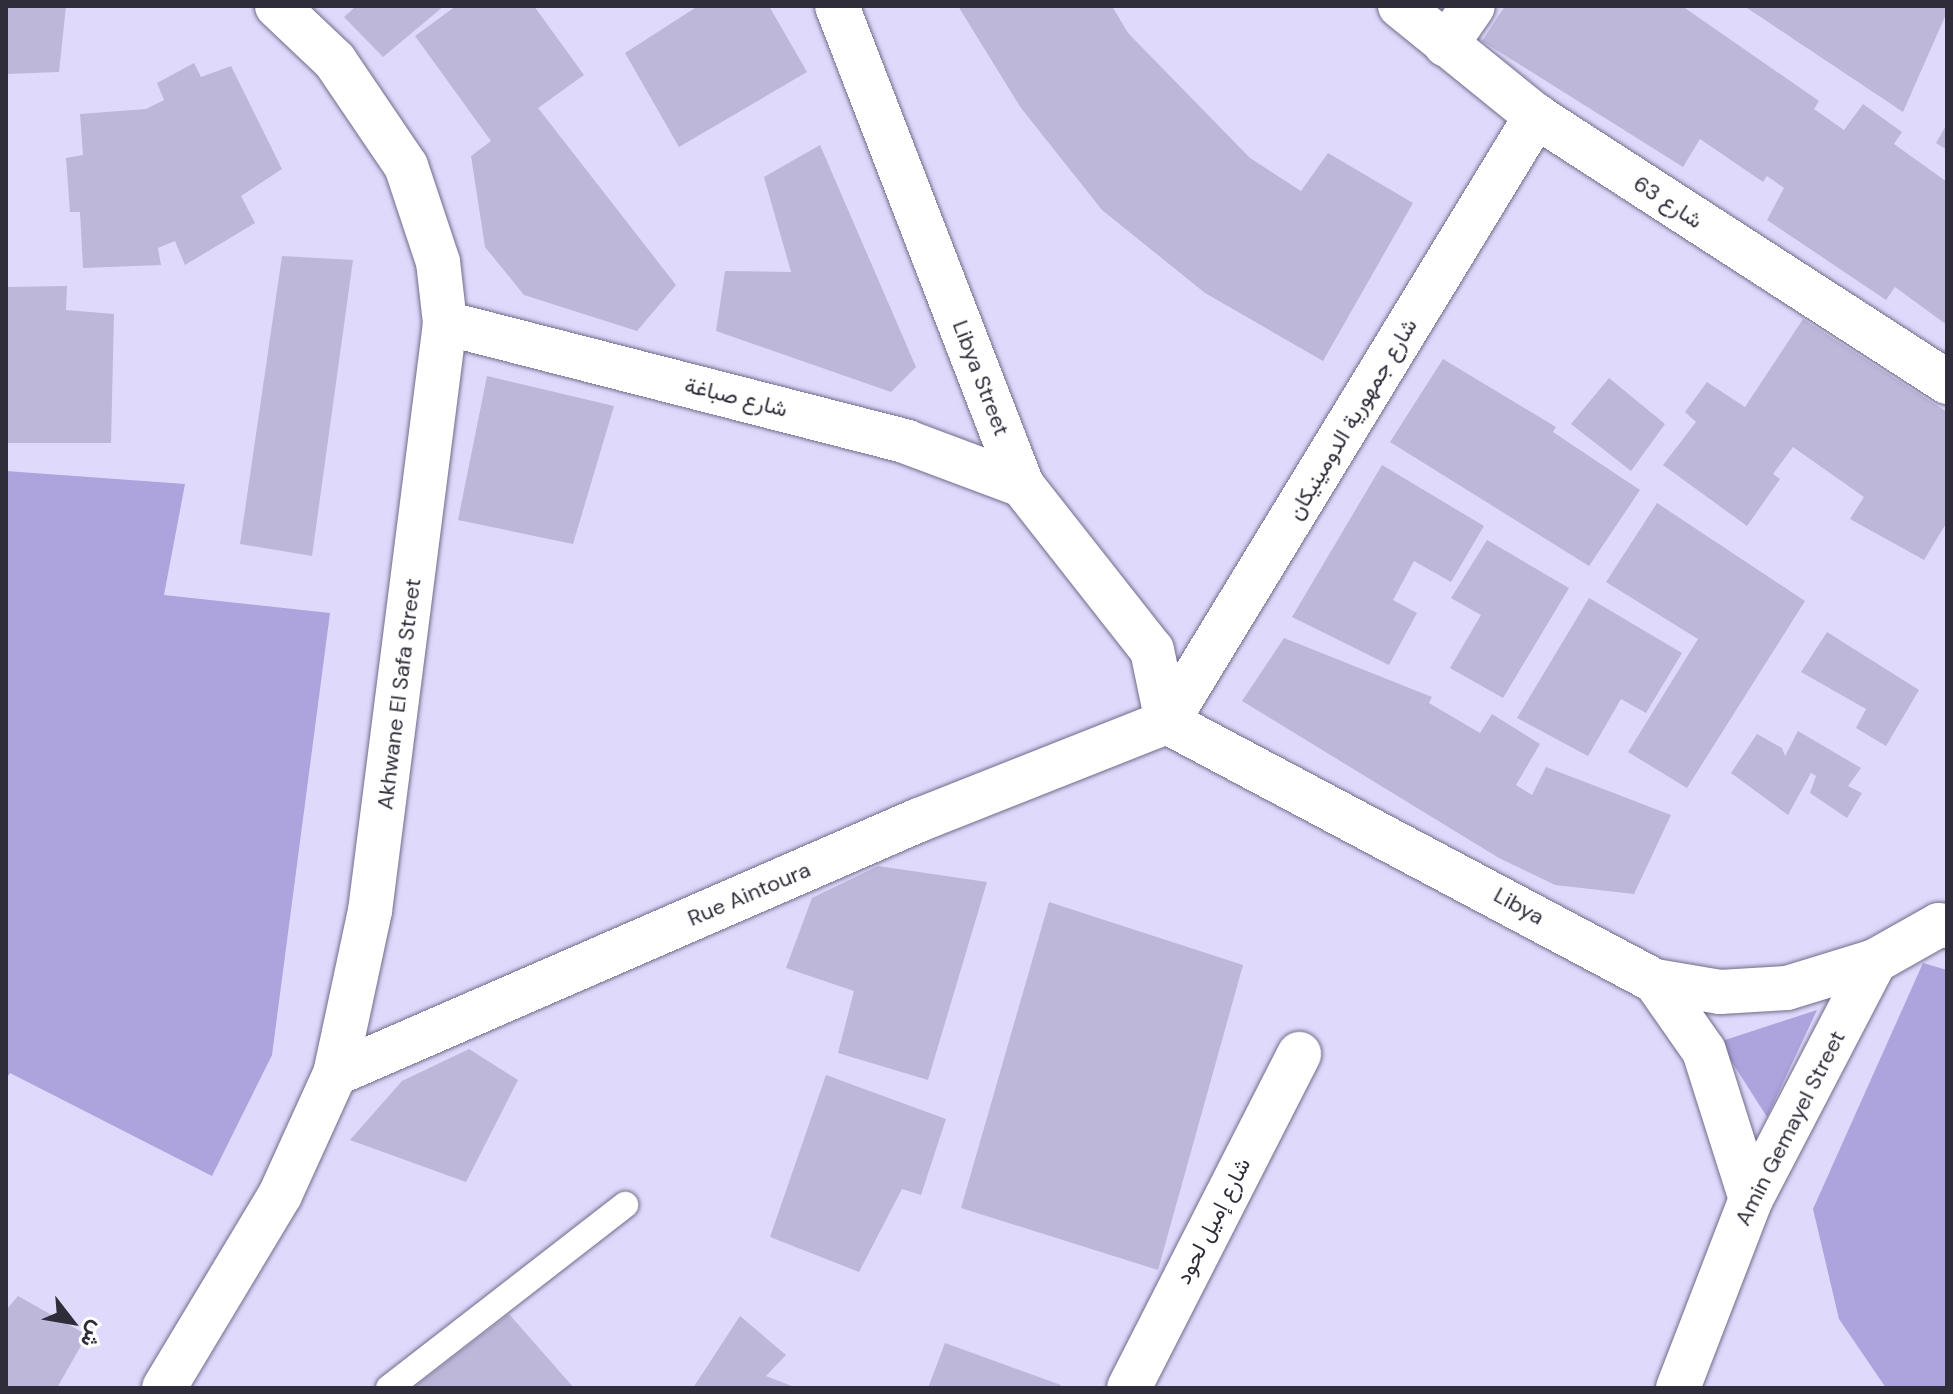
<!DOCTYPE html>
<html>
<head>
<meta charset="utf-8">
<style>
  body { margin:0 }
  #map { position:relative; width:1953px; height:1394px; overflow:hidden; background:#dfdafc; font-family:"DM Sans",Vazirmatn,sans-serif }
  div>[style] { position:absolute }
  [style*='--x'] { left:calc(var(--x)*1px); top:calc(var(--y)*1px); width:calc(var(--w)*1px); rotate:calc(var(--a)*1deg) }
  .green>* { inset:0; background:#ada3dd }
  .building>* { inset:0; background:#bdb8d9 }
  .roads { filter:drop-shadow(0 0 2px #716c8a) drop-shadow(0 0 2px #716c8a) }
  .service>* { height:26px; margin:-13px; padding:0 13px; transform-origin:13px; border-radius:13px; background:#fff }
  .minor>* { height:44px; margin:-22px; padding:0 22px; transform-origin:22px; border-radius:22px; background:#fff }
  .tertiary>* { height:44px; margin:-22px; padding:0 22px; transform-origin:22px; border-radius:22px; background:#fff }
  span { translate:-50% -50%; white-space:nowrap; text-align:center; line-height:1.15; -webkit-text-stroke:7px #fff; paint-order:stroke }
  .street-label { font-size:22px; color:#2f2d3a }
  .frame { position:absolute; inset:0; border:8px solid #2f2d3a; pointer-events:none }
  .north { position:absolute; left:32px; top:1282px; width:80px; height:80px; -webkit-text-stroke:6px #fff; paint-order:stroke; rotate:121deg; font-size:22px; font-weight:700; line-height:32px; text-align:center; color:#2f2d3a }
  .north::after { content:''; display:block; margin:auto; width:28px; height:36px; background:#2f2d3a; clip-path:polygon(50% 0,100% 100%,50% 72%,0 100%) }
</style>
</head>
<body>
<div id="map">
  <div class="green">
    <div style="clip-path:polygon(6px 471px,185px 484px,164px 595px,330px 613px,272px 1055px,212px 1176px,10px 1073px,6px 1079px)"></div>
    <div style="clip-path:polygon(1923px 963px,1947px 970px,1947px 1388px,1886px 1388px,1839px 1319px,1813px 1209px)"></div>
    <div style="clip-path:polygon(1817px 1010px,1767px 1117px,1719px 1042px)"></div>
  </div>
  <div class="building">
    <div style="clip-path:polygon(6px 6px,66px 6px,59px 72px,6px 74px)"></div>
    <div style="clip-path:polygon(356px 6px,444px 6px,383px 57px,344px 17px)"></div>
    <div style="clip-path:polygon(456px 6px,534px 6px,584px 75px,538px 108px,676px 285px,637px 331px,524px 295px,485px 247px,471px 156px,491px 141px,415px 36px)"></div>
    <div style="clip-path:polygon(698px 6px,769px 6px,807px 72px,679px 147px,625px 53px)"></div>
    <div style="clip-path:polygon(958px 6px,1112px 6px,1128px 33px,1250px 158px,1301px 191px,1328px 153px,1413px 203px,1323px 361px,1205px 293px,1102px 210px,1021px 108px)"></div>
    <div style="clip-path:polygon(1505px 6px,1682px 6px,1819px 101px,1814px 109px,1844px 130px,1863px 104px,1902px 132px,1894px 144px,1947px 182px,1947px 325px,1895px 287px,1886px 300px,1767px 220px,1784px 188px,1767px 176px,1763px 182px,1700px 139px,1683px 167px,1482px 41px)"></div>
    <div style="clip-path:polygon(1744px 6px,1947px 6px,1947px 12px,1903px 112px)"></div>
    <div style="clip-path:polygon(194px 63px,201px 77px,231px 66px,282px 169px,241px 196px,255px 223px,185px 265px,175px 241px,158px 248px,161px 265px,83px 268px,80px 212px,70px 212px,66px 158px,83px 155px,80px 114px,146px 109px,164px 100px,157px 83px)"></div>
    <div style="clip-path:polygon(1947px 124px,1947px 150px,1936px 143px)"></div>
    <div style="clip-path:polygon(820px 145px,916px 367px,891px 392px,716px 331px,725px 271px,791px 272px,764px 177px)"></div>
    <div style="clip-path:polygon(282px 256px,353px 260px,312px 556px,240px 544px)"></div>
    <div style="clip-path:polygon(67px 286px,66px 310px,114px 314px,111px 443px,6px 443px,6px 287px)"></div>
    <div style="clip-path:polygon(1803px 319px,1947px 412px,1947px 522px,1924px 560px,1850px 519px,1864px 497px,1793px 447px,1773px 474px,1780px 479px,1747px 526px,1663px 465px,1696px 422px,1685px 412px,1707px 382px,1745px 407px)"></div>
    <div style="clip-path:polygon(1443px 359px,1556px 427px,1553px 432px,1640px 490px,1589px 566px,1390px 442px)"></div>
    <div style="clip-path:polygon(487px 376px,614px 406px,573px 544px,458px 520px)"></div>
    <div style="clip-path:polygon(1609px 378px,1665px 424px,1631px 471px,1571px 424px)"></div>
    <div style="clip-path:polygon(1382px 465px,1484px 526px,1451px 582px,1414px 561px,1393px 600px,1417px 613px,1389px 665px,1292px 617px)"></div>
    <div style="clip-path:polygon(1657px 503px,1805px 601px,1687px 788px,1628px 752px,1698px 639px,1606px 582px)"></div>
    <div style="clip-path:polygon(1487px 540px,1569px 588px,1503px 698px,1450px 668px,1481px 615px,1451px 598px)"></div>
    <div style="clip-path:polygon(1589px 598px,1682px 653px,1646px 713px,1621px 699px,1588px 756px,1517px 718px)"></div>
    <div style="clip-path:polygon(1827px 632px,1919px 690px,1886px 746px,1856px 728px,1866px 709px,1801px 672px)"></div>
    <div style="clip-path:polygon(1284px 638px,1432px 697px,1429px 703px,1480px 733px,1492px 714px,1540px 744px,1516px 785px,1532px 795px,1546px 767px,1671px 815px,1634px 894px,1555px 885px,1499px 858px,1242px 701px)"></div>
    <div style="clip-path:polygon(1798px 731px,1861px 768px,1848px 786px,1862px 793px,1847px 818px,1810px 793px,1816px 776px,1811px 773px,1788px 815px,1731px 773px,1757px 734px,1782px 748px,1785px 756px)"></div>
    <div style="clip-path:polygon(878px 866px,987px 882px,928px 1080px,838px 1053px,854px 991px,786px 968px,812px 898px)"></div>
    <div style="clip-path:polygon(1049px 902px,1243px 965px,1158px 1270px,961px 1208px)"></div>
    <div style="clip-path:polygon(469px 1049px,518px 1080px,466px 1182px,350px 1140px,402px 1081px)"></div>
    <div style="clip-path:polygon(826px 1075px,946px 1119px,921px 1195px,902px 1189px,859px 1272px,770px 1237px)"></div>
    <div style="clip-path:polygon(18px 1296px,87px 1335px,57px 1388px,6px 1388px,6px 1310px)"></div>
    <div style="clip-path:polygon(509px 1314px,574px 1388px,413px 1388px)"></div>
    <div style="clip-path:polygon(740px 1316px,786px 1355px,766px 1376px,797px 1388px,693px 1388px)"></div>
    <div style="clip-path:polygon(945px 1343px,1061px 1385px,1060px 1388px,928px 1388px)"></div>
  </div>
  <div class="roads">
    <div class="service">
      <div style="--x:389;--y:1388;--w:299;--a:-37.8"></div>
    </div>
    <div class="minor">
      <div style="--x:837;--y:6;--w:513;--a:68.88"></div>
      <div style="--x:1022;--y:485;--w:210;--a:51.8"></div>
      <div style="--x:1152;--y:650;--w:74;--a:78.2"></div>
      <div style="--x:1400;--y:6;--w:175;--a:39"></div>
      <div style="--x:1536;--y:116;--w:490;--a:32.9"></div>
      <div style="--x:1446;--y:45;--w:47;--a:-55.3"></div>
      <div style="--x:445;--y:323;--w:477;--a:14.4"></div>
      <div style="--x:907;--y:442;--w:123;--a:20.5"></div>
      <div style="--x:1167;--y:722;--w:552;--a:27.96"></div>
      <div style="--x:1655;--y:981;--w:66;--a:9.6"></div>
      <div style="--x:1720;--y:992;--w:67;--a:-3.4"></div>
      <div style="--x:1787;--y:988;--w:92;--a:-17.1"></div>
      <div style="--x:1875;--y:961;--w:73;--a:-29.4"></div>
      <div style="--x:1939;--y:925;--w:8;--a:7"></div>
      <div style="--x:1167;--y:722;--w:710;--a:-58.66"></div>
      <div style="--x:1655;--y:981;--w:85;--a:55"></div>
      <div style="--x:1704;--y:1051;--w:155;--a:72.4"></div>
      <div style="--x:335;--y:1074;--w:637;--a:-23.51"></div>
      <div style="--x:919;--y:820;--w:267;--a:-21.6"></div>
      <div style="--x:1129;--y:1388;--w:375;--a:-63"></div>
      <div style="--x:1678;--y:1388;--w:203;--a:-68.9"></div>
      <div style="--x:1751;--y:1199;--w:268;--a:-62.5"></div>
    </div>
    <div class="tertiary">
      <div style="--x:164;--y:1388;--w:225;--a:-59"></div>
      <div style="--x:280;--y:1195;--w:133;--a:-65.6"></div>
      <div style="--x:335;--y:1074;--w:167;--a:-77.9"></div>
      <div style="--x:370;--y:911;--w:593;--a:-82.73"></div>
      <div style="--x:445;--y:323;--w:61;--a:-96.5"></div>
      <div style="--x:438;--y:262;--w:101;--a:-108.4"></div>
      <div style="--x:406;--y:166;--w:127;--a:-124.1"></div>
      <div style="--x:335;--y:61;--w:80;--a:-136.5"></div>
    </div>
  </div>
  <div class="street-label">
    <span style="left:1668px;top:202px;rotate:33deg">شارع 63</span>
    <span style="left:981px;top:378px;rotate:69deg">Libya Street</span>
    <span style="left:736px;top:397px;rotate:14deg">شارع صباغة</span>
    <span style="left:1352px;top:419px;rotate:-59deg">شارع جمهورية الدومينيكان</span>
    <span style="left:399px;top:694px;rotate:-83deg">Akhwane El Safa Street</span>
    <span style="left:749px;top:894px;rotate:-23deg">Rue Aintoura</span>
    <span style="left:1519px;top:906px;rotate:29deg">Libya</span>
    <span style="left:1790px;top:1128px;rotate:-63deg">Amin Gemayel Street</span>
    <span style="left:1213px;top:1221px;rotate:-63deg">شارع إميل لحود</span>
  </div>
  <div class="frame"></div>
  <div class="north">ش</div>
</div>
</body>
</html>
